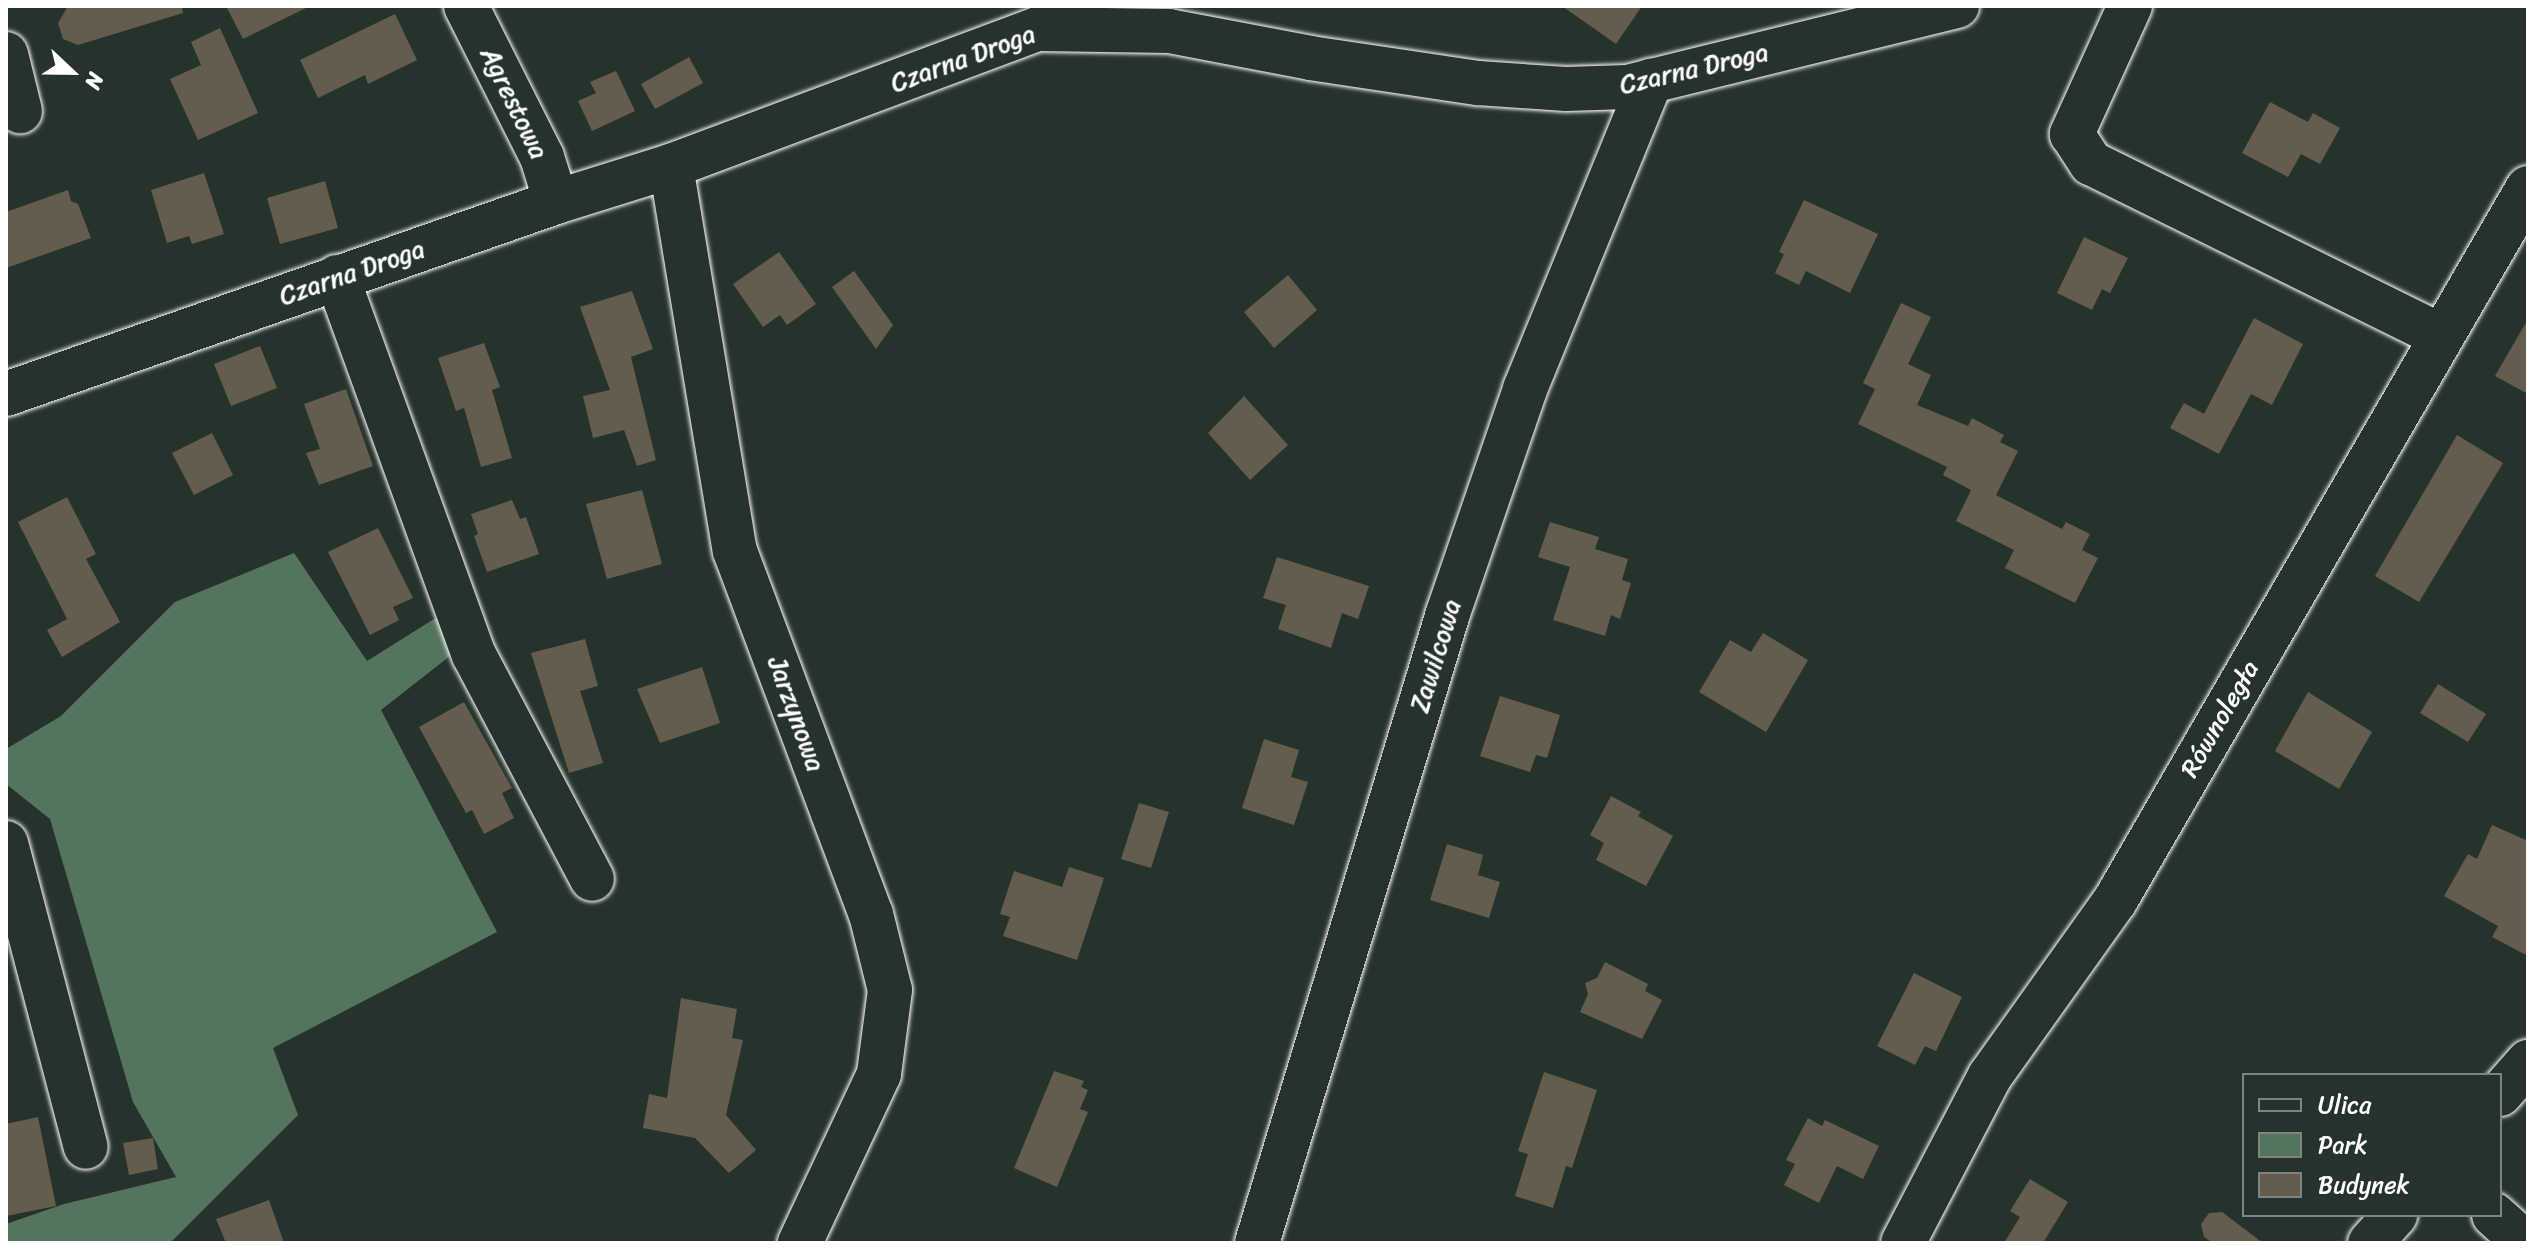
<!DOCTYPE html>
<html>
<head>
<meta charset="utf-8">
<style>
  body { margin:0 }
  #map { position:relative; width:2534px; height:1249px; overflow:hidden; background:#26332d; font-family:Sriracha,sans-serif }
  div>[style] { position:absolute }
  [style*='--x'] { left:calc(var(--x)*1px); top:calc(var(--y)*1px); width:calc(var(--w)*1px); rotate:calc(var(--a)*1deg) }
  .green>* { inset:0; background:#55745d }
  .building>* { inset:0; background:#645d4d }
  .roads { filter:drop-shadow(0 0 2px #fff) drop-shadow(0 0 2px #fff) }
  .minor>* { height:44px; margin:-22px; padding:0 22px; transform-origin:22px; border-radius:22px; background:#26332d }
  span { translate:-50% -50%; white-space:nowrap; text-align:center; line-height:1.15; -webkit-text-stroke:6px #26332d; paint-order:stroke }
  .street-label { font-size:26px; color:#fff }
  .frame { position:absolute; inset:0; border:8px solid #fff; pointer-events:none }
  .legend { position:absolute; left:2242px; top:1073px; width:260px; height:144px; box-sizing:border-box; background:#26332d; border:2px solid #7d8581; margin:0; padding:10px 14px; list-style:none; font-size:24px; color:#fff }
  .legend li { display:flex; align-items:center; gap:16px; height:40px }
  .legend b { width:40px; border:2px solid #7d8581 }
  .north { position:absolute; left:32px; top:32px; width:80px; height:80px; -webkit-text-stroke:6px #26332d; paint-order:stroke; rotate:112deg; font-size:22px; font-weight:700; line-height:32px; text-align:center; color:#fff }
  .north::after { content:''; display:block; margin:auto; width:28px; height:36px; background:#fff; clip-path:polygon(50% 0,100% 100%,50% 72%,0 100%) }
</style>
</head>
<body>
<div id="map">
  <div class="green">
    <div style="clip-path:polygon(294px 553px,367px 661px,442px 614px,455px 652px,381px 710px,497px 932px,273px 1048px,298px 1115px,170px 1243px,6px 1243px,6px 1224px,64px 1204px,176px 1177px,133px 1102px,50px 819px,6px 784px,6px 749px,61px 716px,175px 602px)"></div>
  </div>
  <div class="building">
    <div style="clip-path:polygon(68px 6px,182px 6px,183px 13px,78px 45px,63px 39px,58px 23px)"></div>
    <div style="clip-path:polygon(226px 6px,310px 6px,243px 39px)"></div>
    <div style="clip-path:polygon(1562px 6px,1642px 6px,1616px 44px)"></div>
    <div style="clip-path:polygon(395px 14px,417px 60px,368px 84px,365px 75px,318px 98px,300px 60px)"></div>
    <div style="clip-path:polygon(220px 28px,258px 113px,198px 140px,170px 79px,201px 65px,191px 42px)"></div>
    <div style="clip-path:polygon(689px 57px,703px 83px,655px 109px,641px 84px)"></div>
    <div style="clip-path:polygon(616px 71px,635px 111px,592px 131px,578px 101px,596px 93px,590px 82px)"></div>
    <div style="clip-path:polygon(2270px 102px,2308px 122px,2313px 113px,2340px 128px,2320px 164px,2301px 154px,2288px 177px,2242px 153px)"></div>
    <div style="clip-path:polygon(204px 173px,224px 234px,192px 244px,189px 236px,167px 243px,151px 190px)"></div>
    <div style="clip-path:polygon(325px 181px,338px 228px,280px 244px,267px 198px)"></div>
    <div style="clip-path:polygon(68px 190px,71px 201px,78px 204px,91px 238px,6px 268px,6px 212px)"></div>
    <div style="clip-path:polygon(1804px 200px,1878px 234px,1850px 293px,1806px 271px,1799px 285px,1775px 273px,1784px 254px,1779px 252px)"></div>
    <div style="clip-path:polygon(2084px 237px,2128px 258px,2110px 293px,2102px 289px,2092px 310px,2057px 293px)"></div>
    <div style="clip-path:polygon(779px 252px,816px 304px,787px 325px,780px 315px,763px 327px,733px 284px)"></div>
    <div style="clip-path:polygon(854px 271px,893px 325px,876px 349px,832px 287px)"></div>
    <div style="clip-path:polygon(1288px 275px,1317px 310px,1274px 348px,1244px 312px)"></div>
    <div style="clip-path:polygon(632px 291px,653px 349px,631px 357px,656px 460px,637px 466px,624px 430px,593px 438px,583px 396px,610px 390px,580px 307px)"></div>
    <div style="clip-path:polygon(1901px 303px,1931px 317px,1908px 364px,1931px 375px,1917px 405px,1968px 426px,1972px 418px,2004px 435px,2000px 442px,2018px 451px,1996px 495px,2062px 529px,2066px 522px,2090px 534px,2082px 550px,2098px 558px,2075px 603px,2005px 568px,2014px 550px,1956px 521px,1971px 490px,1943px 475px,1947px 467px,1858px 424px,1875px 389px,1863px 383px)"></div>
    <div style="clip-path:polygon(2254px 318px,2303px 344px,2272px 405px,2251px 394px,2219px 454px,2170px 428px,2184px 403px,2204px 414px)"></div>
    <div style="clip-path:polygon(2528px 319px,2528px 394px,2495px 376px)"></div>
    <div style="clip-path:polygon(484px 343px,500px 387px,492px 390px,512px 458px,481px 467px,464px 408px,456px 411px,438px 358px)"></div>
    <div style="clip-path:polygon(260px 346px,277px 388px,231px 406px,214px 364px)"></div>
    <div style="clip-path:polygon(346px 389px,373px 466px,319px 485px,306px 453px,320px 449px,304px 404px)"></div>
    <div style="clip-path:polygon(1244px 396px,1288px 445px,1250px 480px,1208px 433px)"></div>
    <div style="clip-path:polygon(212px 433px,233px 475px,194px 495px,172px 453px)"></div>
    <div style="clip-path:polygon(2457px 435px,2503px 463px,2419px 602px,2375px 576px)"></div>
    <div style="clip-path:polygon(642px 490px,662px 564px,607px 579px,586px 504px)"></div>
    <div style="clip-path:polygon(67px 497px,96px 554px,86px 559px,120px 622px,62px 657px,47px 630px,67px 619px,18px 522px)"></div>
    <div style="clip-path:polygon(512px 500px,520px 519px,526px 517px,539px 554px,487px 572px,474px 536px,478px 534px,471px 514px)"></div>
    <div style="clip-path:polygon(1550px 522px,1599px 537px,1595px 549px,1628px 559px,1622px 580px,1631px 583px,1620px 619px,1611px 615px,1605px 636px,1553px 620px,1570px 567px,1538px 557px)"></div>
    <div style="clip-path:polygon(378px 528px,413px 598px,393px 607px,399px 620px,370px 635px,328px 552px)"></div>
    <div style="clip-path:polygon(1277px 557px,1369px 586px,1358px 619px,1342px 613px,1331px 648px,1278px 629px,1286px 605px,1263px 598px)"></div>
    <div style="clip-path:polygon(1763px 633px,1808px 660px,1766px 732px,1699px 692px,1730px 640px,1751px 652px)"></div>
    <div style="clip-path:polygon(585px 639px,598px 686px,580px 691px,603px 763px,569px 773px,531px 653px)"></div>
    <div style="clip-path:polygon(702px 667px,720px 723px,660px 743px,637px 689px)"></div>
    <div style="clip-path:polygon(2438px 684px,2486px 714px,2468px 742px,2420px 713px)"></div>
    <div style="clip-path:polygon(2308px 692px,2372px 732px,2339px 789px,2275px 751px)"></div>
    <div style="clip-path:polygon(1500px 696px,1560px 715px,1547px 758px,1536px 755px,1530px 772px,1480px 756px)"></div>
    <div style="clip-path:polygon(464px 702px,512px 788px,502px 793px,514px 818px,484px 834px,472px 810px,466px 813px,419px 727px)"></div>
    <div style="clip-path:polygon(1264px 739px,1299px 750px,1291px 777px,1308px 782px,1294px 825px,1242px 808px)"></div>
    <div style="clip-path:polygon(1611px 796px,1641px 812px,1638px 816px,1673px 836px,1646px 886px,1596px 860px,1604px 843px,1590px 835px)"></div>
    <div style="clip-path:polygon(1139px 803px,1169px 812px,1151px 868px,1121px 859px)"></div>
    <div style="clip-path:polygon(2492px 825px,2528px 841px,2528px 956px,2492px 937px,2498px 926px,2444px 896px,2468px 854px,2477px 859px)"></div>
    <div style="clip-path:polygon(1447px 844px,1483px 855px,1478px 875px,1500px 882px,1489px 918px,1430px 900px)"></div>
    <div style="clip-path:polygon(1069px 867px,1104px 878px,1077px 960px,1003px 936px,1010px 917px,1000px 914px,1014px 871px,1062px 887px)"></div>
    <div style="clip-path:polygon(1605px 962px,1648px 984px,1645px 991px,1662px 1000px,1642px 1039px,1580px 1012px,1588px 994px,1585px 983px,1597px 978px)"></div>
    <div style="clip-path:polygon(1914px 973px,1962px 997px,1936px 1051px,1925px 1046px,1915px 1065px,1877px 1046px)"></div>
    <div style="clip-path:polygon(681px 998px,737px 1009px,732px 1038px,743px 1040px,726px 1115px,756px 1150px,729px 1173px,695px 1138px,643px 1128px,649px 1094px,667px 1098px)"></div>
    <div style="clip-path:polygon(1054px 1071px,1084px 1081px,1081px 1087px,1088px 1090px,1080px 1109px,1088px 1112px,1057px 1187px,1014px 1168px)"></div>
    <div style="clip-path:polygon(1544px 1072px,1597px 1090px,1572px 1168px,1566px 1166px,1553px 1208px,1515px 1196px,1528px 1154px,1518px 1151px)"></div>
    <div style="clip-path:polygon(38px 1117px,56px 1206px,6px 1216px,6px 1124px)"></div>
    <div style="clip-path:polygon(1808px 1118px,1822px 1126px,1825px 1120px,1879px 1146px,1863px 1179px,1837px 1166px,1819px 1203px,1784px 1185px,1795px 1164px,1786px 1160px)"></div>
    <div style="clip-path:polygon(153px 1138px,158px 1169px,129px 1175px,123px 1143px)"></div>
    <div style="clip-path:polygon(2030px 1179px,2068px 1202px,2043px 1243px,2004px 1243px,2020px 1217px,2010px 1211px)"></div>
    <div style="clip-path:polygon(269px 1200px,284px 1243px,226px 1243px,216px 1219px)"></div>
    <div style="clip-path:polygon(2222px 1212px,2263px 1243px,2213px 1243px,2204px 1237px,2201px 1224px,2209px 1213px)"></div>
  </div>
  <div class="roads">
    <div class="minor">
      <div style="--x:466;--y:6;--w:169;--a:63.3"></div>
      <div style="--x:542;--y:157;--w:47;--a:72.7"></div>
      <div style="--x:2130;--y:6;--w:141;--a:114.4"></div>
      <div style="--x:2072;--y:134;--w:35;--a:57"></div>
      <div style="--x:2091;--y:163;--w:390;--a:26.3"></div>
      <div style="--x:6;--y:54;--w:59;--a:76.2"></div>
      <div style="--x:671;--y:166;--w:390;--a:80.6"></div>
      <div style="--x:735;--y:551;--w:388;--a:69.5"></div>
      <div style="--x:871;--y:914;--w:78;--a:76"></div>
      <div style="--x:890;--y:990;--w:85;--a:97.5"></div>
      <div style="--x:879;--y:1074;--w:187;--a:115.1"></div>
      <div style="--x:337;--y:277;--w:402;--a:70.1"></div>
      <div style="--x:474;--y:655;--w:253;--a:62.2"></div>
      <div style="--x:6;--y:394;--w:583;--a:-19.24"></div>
      <div style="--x:556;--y:202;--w:121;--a:-17.4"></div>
      <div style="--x:671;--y:166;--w:392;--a:-20.5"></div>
      <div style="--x:1038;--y:29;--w:131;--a:0.9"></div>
      <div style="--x:1169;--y:31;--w:144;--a:10.8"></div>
      <div style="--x:1310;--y:58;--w:170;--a:8.5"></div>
      <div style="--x:1478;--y:83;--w:88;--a:3.9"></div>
      <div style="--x:1566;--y:89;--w:61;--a:-1.9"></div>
      <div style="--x:1627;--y:87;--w:340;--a:-13.8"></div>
      <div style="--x:6;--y:843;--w:314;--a:75.3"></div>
      <div style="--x:2500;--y:1094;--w:43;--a:-48.8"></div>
      <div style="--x:2494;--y:1215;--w:42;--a:42.1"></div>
      <div style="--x:1257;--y:1243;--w:658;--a:-73.13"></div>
      <div style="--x:1448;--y:613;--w:237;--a:-71"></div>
      <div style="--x:1525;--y:389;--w:333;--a:-67.8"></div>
      <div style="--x:1903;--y:1243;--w:188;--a:-62.5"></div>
      <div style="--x:1990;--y:1076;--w:215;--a:-54.5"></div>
      <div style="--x:2115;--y:901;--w:824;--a:-59.92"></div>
      <div style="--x:2370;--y:1243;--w:38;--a:-48"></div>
    </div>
  </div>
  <div class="street-label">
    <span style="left:963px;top:59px;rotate:-20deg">Czarna Droga</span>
    <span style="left:1694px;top:69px;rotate:-13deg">Czarna Droga</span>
    <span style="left:514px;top:103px;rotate:64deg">Agrestowa</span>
    <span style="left:352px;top:273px;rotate:-19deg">Czarna Droga</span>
    <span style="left:1436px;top:656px;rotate:-73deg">Zawilcowa</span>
    <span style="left:796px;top:714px;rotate:70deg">Jarzynowa</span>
    <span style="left:2220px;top:719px;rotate:-60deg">Równoległa</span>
  </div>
  <div class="frame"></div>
  <ul class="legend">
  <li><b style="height:10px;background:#26332d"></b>Ulica</li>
  <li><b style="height:22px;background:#55745d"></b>Park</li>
  <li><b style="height:22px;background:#645d4d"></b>Budynek</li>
  </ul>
  <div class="north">N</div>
</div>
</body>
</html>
